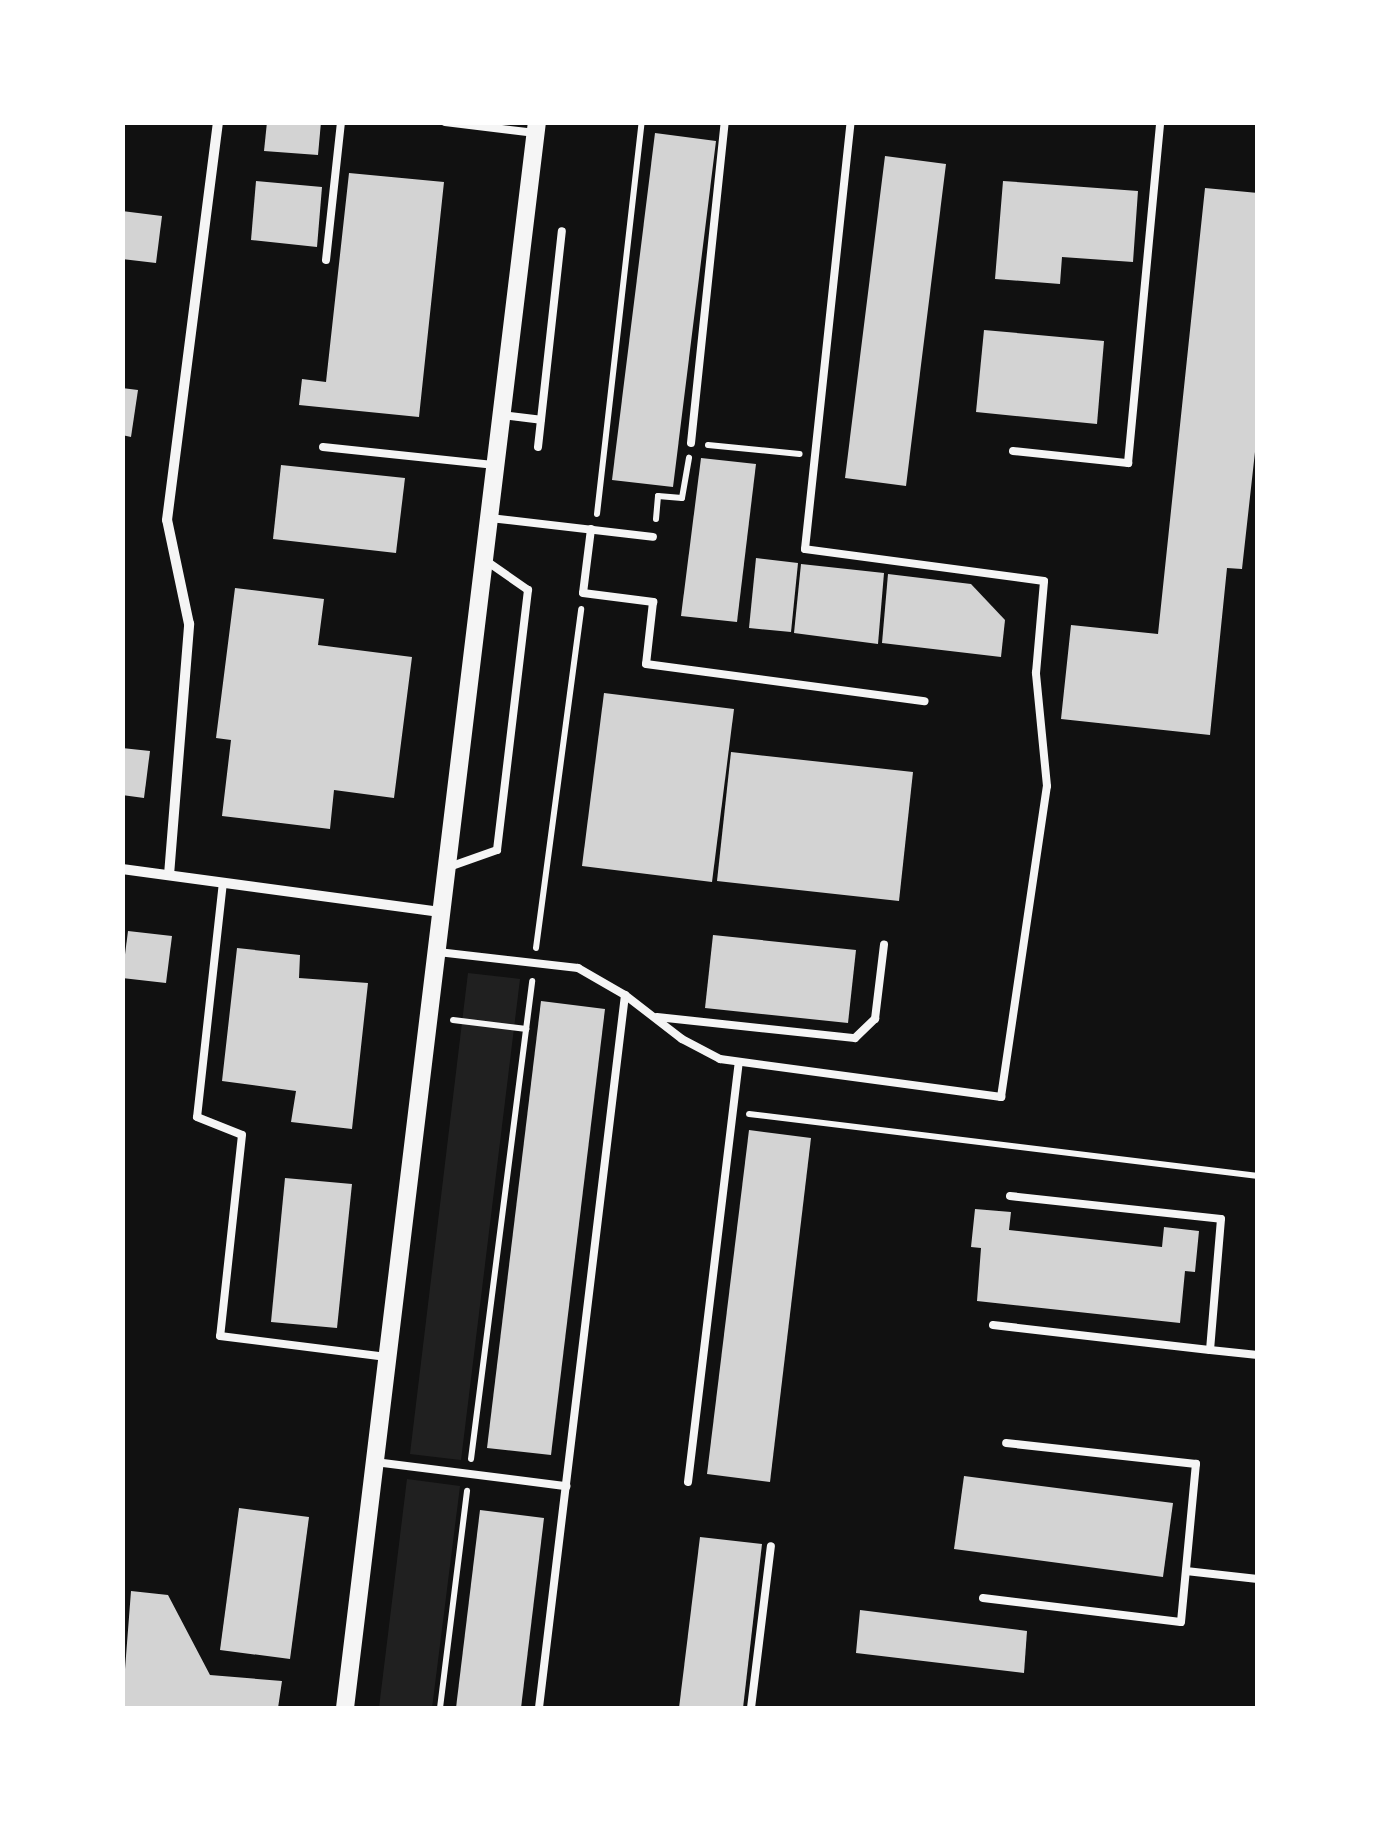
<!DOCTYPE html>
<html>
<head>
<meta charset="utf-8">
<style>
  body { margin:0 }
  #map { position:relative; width:1380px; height:1831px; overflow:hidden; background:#111; font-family:Roboto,sans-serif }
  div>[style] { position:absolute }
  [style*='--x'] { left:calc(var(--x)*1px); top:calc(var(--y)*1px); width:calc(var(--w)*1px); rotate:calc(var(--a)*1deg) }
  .green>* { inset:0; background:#202020 }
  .building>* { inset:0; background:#d3d3d3 }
  .path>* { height:6px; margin:-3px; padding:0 3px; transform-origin:3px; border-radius:3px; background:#f5f5f5 }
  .service>* { height:8px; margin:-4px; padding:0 4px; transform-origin:4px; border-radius:4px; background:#f5f5f5 }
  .minor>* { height:10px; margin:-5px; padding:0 5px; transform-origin:5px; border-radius:5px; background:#f5f5f5 }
  .tertiary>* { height:18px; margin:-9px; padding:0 9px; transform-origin:9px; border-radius:9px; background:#f5f5f5 }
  span { translate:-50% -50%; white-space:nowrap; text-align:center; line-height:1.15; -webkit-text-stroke:10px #fff; paint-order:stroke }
  .frame { position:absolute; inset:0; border:125px solid #fff; pointer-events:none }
</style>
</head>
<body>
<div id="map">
  <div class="green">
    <div style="clip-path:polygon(468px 973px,520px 979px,461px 1460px,410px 1454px)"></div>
    <div style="clip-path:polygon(407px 1479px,460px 1486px,432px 1708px,379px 1708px)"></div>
  </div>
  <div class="building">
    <div style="clip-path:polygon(267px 122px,321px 122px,318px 155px,264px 151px)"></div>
    <div style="clip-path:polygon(655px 133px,716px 141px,673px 487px,612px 480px)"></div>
    <div style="clip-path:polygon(885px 156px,946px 164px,906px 486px,845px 478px)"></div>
    <div style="clip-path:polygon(349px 173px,444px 182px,419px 417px,299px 405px,302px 379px,326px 382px)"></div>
    <div style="clip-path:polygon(256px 181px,322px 187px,317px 247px,251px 240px)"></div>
    <div style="clip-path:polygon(1003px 181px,1138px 191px,1133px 262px,1062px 257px,1060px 284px,995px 279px)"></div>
    <div style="clip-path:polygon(1205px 188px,1258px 193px,1258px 425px,1242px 569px,1227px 568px,1210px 735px,1061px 719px,1071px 625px,1158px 634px)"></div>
    <div style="clip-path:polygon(122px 211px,162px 216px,156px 263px,122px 259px)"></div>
    <div style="clip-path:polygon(984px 330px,1104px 341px,1097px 424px,976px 412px)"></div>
    <div style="clip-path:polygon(122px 388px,138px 390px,131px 437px,122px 435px)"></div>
    <div style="clip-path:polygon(701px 458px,756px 464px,737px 622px,681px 616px)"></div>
    <div style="clip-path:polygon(281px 465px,405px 478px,396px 553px,273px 539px)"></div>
    <div style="clip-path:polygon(756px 558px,798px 563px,791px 632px,749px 628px)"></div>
    <div style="clip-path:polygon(801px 564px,884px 573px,878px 644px,794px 633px)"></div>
    <div style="clip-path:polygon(888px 574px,971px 584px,1005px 620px,1001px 657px,882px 643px)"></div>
    <div style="clip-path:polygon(235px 588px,324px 599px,318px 645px,412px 657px,394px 798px,334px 790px,330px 829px,222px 816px,231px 740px,216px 738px)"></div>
    <div style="clip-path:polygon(604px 693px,734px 709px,712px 882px,582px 866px)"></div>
    <div style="clip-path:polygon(122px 748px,150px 751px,144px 798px,122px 795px)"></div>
    <div style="clip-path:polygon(731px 752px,913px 772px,899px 901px,717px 881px)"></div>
    <div style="clip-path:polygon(128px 931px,172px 936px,166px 983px,122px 978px)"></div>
    <div style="clip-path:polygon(713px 935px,856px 950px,848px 1023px,705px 1008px)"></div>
    <div style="clip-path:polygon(237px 948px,300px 955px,299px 978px,368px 983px,352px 1129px,291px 1122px,296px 1091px,222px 1081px)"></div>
    <div style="clip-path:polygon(541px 1001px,605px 1009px,551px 1455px,487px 1448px)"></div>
    <div style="clip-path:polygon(749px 1130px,811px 1138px,770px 1482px,707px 1474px)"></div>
    <div style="clip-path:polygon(285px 1178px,352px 1184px,337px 1328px,271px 1322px)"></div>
    <div style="clip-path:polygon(975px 1209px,1011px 1212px,1009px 1230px,1162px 1247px,1164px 1227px,1199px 1231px,1195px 1272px,1185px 1271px,1180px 1323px,977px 1301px,981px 1248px,971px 1247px)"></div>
    <div style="clip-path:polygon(964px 1476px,1173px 1503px,1163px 1577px,954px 1549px)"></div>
    <div style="clip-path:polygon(239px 1508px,309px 1517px,290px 1659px,220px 1650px)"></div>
    <div style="clip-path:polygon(480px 1510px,544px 1518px,521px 1708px,456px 1708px)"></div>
    <div style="clip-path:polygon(700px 1537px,762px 1544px,743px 1708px,679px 1708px)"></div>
    <div style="clip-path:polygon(131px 1591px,168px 1595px,210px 1675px,282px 1681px,278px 1708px,122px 1708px)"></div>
    <div style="clip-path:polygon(860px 1610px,1027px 1631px,1024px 1673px,856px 1653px)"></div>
  </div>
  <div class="path">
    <div style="--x:708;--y:445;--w:92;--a:5.6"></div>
    <div style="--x:597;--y:514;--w:395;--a:-83.5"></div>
    <div style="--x:656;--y:519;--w:23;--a:-85"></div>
    <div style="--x:658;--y:496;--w:24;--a:5"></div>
    <div style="--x:682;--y:498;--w:41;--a:-80.1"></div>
    <div style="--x:536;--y:948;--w:342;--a:-82.4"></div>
    <div style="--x:453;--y:1020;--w:74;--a:7"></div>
    <div style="--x:749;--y:1114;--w:513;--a:6.94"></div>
    <div style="--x:471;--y:1459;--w:482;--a:-82.7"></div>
    <div style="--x:440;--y:1708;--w:219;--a:-82.9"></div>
  </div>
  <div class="service">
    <div style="--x:445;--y:122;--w:91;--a:7"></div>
    <div style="--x:326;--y:260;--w:139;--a:-83.8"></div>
    <div style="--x:502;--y:415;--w:39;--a:7"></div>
    <div style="--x:691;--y:443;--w:323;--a:-84"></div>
    <div style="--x:323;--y:447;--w:171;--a:6"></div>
    <div style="--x:538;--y:447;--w:217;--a:-83.7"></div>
    <div style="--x:1013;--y:451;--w:116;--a:6"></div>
    <div style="--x:1128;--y:463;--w:342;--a:-84.6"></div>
    <div style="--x:490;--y:518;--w:164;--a:6.6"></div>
    <div style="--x:591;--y:529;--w:64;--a:97.1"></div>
    <div style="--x:583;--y:593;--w:71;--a:7.3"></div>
    <div style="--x:653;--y:602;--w:62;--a:96.4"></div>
    <div style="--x:646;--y:664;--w:281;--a:7.6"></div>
    <div style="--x:449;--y:867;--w:51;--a:-19.5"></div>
    <div style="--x:497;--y:850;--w:262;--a:-83.2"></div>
    <div style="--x:528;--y:590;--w:52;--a:-145.1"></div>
    <div style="--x:223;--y:882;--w:236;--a:96.3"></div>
    <div style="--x:197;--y:1117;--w:48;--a:21.8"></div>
    <div style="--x:242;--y:1135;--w:202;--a:96.2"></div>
    <div style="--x:220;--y:1336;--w:168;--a:7.2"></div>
    <div style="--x:438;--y:952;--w:141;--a:6.5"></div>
    <div style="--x:578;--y:968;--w:54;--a:29.9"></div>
    <div style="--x:625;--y:995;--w:718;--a:96.88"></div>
    <div style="--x:625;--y:995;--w:72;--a:37.7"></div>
    <div style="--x:682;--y:1039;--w:43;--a:27.8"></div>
    <div style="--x:720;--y:1059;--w:284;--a:7.7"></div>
    <div style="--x:1001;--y:1097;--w:314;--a:-81.6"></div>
    <div style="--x:1047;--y:786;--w:114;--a:-95.6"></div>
    <div style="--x:1036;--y:673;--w:92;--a:-85"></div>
    <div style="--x:1044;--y:581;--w:241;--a:-172.4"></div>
    <div style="--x:805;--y:549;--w:429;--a:-83.9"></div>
    <div style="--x:657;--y:1017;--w:199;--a:6.1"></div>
    <div style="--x:855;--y:1038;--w:28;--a:-44"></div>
    <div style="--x:875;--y:1019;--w:75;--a:-83.1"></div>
    <div style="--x:1010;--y:1196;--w:212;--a:6.2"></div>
    <div style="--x:1221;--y:1219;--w:131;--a:94.8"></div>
    <div style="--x:1210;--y:1350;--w:48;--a:5.9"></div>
    <div style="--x:993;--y:1325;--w:218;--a:6.6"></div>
    <div style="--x:375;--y:1462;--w:193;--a:7.2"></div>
    <div style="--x:688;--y:1482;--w:422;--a:-83.1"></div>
    <div style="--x:1186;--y:1571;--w:72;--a:6.3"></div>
    <div style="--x:983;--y:1598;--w:199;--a:6.9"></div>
    <div style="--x:1181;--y:1622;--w:159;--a:-84.6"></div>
    <div style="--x:1196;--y:1464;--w:191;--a:-173.7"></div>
    <div style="--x:751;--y:1708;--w:163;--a:-83"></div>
  </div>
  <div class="minor">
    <div style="--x:122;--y:869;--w:323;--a:7.7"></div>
    <div style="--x:169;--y:875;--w:252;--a:-85.4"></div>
    <div style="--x:189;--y:624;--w:106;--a:-101.9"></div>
    <div style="--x:167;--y:520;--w:401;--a:-82.7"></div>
  </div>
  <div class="tertiary">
    <div style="--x:345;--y:1708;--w:1598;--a:-83.1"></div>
  </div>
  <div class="frame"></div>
</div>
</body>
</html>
